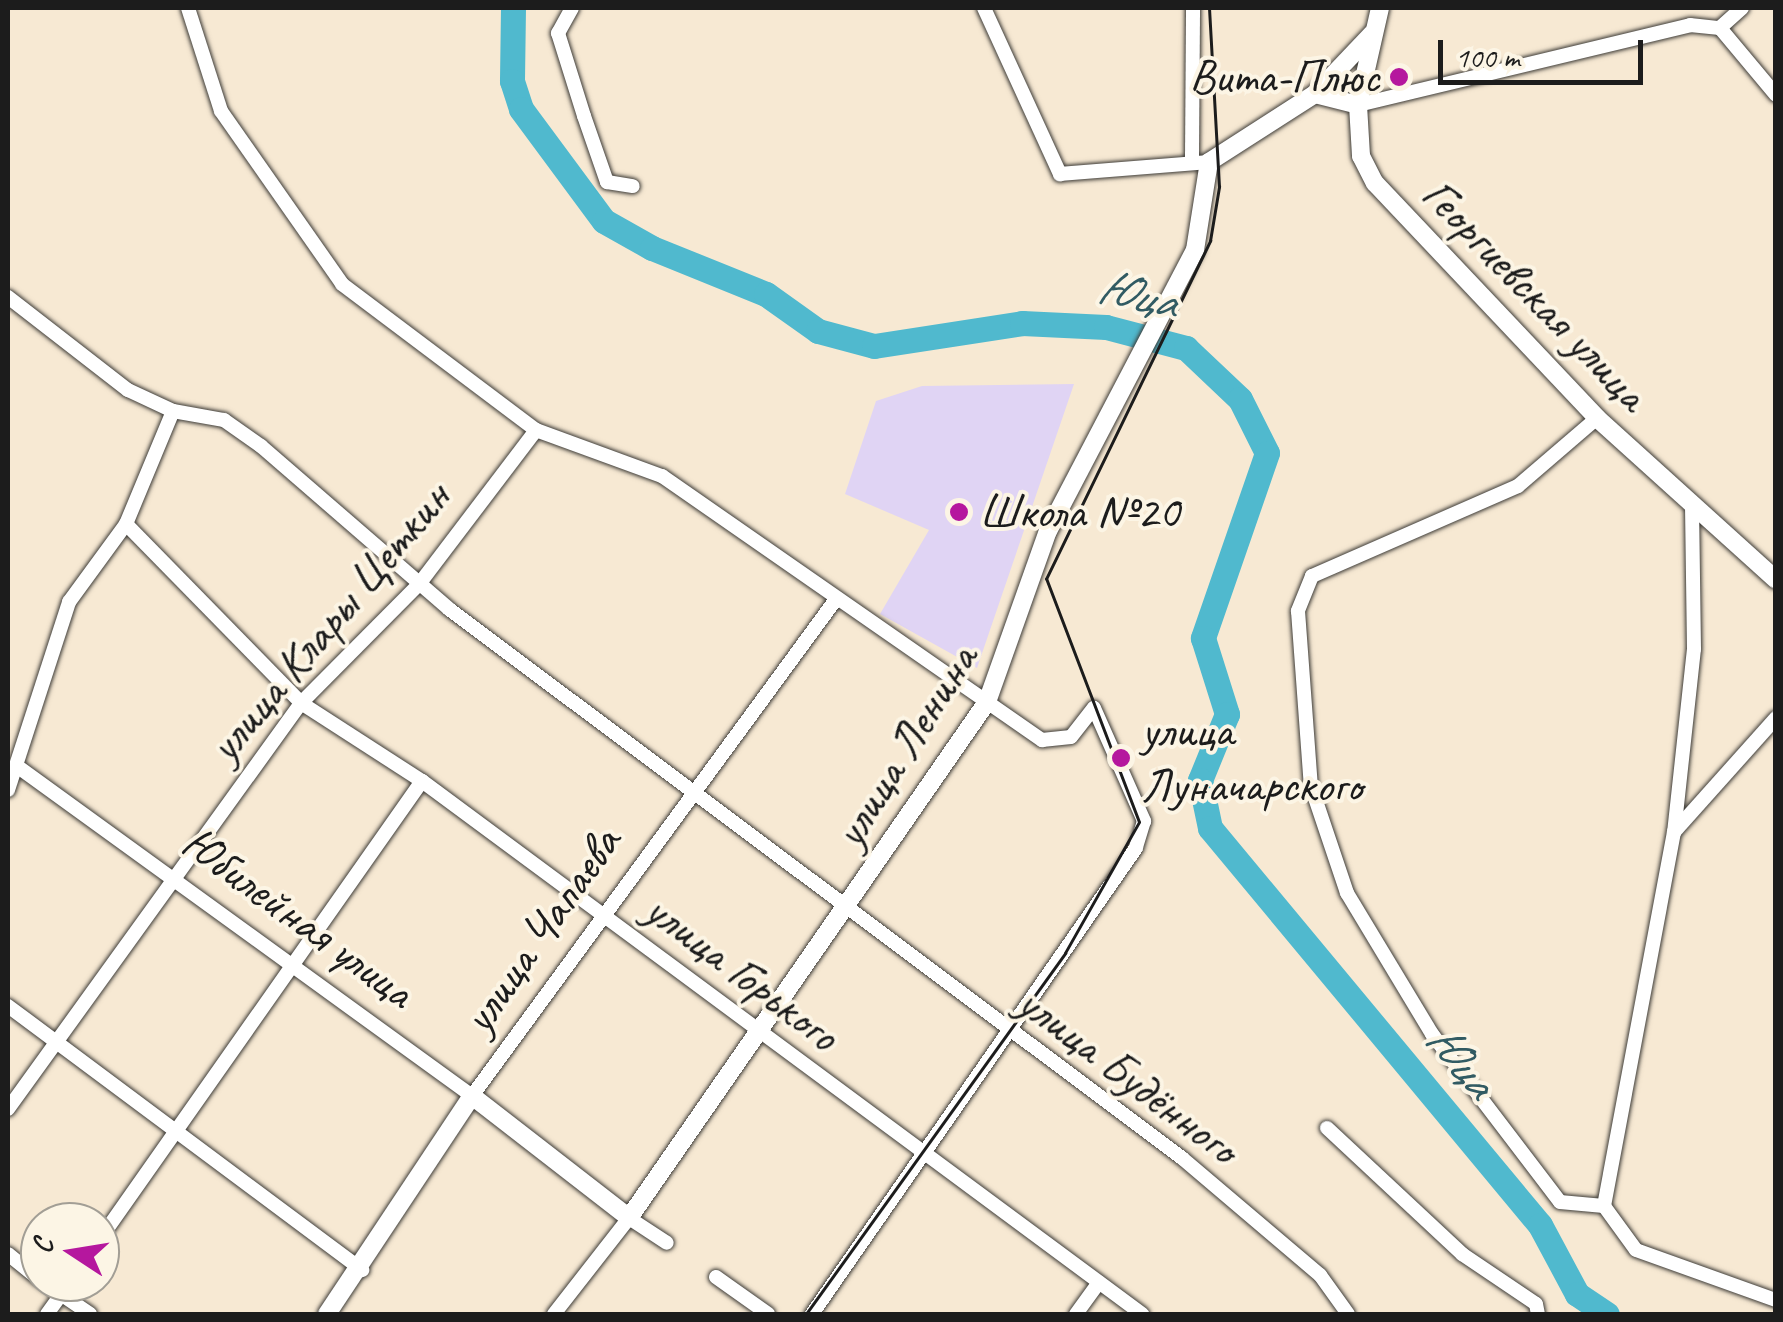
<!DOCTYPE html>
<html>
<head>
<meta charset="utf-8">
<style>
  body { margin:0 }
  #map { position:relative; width:1783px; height:1322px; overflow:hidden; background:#f7e9d3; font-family:Caveat,sans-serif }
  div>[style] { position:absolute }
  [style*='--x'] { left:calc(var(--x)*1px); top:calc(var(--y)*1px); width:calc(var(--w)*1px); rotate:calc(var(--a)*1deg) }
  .built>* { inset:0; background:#e0d4f4 }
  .river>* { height:25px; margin:-12.5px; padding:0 12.5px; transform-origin:12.5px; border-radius:12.5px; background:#50b9ce }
  .roads { filter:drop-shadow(0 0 2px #3d3b37) drop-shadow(0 0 2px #3d3b37) }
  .minor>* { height:14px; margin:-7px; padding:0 7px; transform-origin:7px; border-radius:7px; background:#fff }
  .major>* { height:18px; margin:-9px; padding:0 9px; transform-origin:9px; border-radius:9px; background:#fff }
  .tram>* { height:2.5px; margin:-1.25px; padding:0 1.25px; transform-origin:1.25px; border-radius:1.25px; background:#1c1c1c }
  .dots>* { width:28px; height:28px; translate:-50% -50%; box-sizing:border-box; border:5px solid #fcf5e5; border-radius:50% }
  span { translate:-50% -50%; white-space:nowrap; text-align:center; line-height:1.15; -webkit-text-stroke:8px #fcf5e5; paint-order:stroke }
  .poi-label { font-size:48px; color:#1c1c1c }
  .right { translate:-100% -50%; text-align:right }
  .left { translate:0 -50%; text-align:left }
  .street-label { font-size:48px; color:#1c1c1c }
  .water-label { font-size:50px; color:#315b63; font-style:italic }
  .frame { position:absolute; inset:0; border:10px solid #1c1c1c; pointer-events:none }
  .north { position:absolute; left:20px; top:1202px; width:100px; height:100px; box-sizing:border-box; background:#fcf5e5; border:2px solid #a29e95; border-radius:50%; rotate:282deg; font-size:28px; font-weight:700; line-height:40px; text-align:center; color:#1c1c1c }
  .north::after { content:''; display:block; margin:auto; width:35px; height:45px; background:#b5179e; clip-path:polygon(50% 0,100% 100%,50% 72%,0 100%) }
  .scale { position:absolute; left:1438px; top:40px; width:205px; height:45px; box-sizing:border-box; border:5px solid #1c1c1c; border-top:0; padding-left:12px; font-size:30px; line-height:35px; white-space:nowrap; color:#1c1c1c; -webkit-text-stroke:8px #fcf5e5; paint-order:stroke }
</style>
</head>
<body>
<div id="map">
  <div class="built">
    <div style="clip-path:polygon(1074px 384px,977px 668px,880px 614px,929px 530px,845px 494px,876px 401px,922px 386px)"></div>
  </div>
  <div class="river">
    <div style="--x:513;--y:8;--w:73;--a:90.8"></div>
    <div style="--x:512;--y:81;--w:29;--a:72"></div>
    <div style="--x:521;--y:109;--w:139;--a:53.5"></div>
    <div style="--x:604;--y:221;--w:55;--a:29.4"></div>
    <div style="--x:652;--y:248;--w:123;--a:22"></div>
    <div style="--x:766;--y:294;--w:64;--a:35.4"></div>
    <div style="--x:818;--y:331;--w:58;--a:15"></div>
    <div style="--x:874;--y:346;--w:150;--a:-8.8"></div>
    <div style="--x:1022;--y:323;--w:84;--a:2.7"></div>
    <div style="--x:1106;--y:327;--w:83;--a:14.7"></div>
    <div style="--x:1186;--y:348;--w:74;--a:43.4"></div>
    <div style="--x:1240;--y:399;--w:60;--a:63.4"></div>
    <div style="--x:1267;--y:453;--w:196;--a:109.1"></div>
    <div style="--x:1203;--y:638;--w:80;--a:72.5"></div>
    <div style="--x:1227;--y:714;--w:71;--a:112.2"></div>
    <div style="--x:1200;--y:780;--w:49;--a:78.2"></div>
    <div style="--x:1210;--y:828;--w:516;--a:50.27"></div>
    <div style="--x:1540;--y:1225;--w:78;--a:61.8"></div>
    <div style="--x:1577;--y:1294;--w:36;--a:34"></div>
  </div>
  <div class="roads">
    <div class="minor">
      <div style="--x:188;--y:8;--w:108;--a:72.2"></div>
      <div style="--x:221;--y:111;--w:211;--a:55"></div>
      <div style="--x:342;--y:284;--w:243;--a:37"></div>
      <div style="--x:536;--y:430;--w:134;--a:20.1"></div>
      <div style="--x:662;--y:476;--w:463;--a:34.8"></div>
      <div style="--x:1042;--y:740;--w:29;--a:-6"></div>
      <div style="--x:1071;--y:737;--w:37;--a:-52"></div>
      <div style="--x:1094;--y:708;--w:124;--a:66.1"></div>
      <div style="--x:1144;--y:821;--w:28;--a:107"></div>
      <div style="--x:1136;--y:848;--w:568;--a:124.81"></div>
      <div style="--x:572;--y:8;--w:29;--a:119"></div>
      <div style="--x:558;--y:33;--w:87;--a:72.6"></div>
      <div style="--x:584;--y:116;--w:70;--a:70.8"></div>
      <div style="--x:607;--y:182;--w:26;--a:9"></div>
      <div style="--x:984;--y:8;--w:183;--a:65.4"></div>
      <div style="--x:1060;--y:174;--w:149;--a:-4.6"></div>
      <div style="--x:1742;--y:8;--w:30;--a:138"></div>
      <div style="--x:1720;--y:28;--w:87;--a:50.1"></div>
      <div style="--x:1358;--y:105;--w:342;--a:-13.5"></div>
      <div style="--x:1690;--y:25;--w:30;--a:6"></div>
      <div style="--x:1192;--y:157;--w:149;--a:-89.6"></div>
      <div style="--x:8;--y:297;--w:152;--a:37.8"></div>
      <div style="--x:128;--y:390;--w:50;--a:25"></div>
      <div style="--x:173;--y:411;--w:52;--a:10"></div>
      <div style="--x:224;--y:420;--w:45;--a:35.1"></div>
      <div style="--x:261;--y:446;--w:249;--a:40.9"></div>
      <div style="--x:449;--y:609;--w:916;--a:36.83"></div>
      <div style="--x:1182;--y:1158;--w:181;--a:40.3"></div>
      <div style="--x:1320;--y:1275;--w:48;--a:54.3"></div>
      <div style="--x:1597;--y:418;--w:104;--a:139.3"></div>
      <div style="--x:1518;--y:486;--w:225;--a:156.4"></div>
      <div style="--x:1312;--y:576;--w:38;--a:112"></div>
      <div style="--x:1298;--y:611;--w:175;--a:85.8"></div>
      <div style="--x:1311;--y:786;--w:113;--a:71.4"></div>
      <div style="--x:1347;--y:893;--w:165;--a:58.9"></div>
      <div style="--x:1432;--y:1034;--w:211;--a:52.7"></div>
      <div style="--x:1560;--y:1202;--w:44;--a:5.2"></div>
      <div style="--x:1604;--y:1206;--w:54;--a:54"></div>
      <div style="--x:1636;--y:1250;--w:149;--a:19.7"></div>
      <div style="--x:126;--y:524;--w:250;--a:45.6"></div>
      <div style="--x:301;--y:703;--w:144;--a:32.8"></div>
      <div style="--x:422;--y:781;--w:896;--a:36.51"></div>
      <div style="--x:21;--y:769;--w:557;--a:35.94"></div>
      <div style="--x:472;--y:1096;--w:612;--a:-53.77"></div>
      <div style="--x:8;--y:790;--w:198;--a:-72"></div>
      <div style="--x:69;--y:602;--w:97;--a:-53.8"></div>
      <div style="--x:126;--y:524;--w:122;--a:-67.4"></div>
      <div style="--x:1674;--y:832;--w:153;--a:-48.2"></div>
      <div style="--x:8;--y:1006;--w:442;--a:36.7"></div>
      <div style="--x:8;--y:1109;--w:501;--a:-54.18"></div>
      <div style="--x:301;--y:703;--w:169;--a:-45.2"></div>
      <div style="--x:420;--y:583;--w:192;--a:-52.8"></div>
      <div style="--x:1327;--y:1128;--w:185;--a:43"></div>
      <div style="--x:1462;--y:1254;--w:89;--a:34"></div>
      <div style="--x:1536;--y:1304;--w:10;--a:79"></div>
      <div style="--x:1604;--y:1206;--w:380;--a:-79.4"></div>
      <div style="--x:1674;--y:833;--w:185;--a:-83.8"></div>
      <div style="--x:1694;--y:649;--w:141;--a:-90.8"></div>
      <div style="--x:100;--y:1239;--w:560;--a:-54.89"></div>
      <div style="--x:8;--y:1254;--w:41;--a:39.1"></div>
      <div style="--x:716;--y:1277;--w:64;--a:35.4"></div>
      <div style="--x:43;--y:1282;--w:57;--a:34.2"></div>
      <div style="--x:47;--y:1314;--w:39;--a:-54"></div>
      <div style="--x:554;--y:1314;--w:122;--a:-52"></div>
      <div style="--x:629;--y:1218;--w:45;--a:33.3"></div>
      <div style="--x:1076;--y:1314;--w:39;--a:-54"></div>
    </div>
    <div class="major">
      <div style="--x:1380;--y:8;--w:99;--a:102.8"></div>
      <div style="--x:1358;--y:105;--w:51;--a:86.6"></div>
      <div style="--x:1361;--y:156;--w:30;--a:63"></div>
      <div style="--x:1375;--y:183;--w:323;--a:46.6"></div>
      <div style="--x:1597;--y:418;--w:241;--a:42.1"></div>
      <div style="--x:1315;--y:94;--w:44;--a:14.3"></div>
      <div style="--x:327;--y:1314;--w:262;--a:-56.4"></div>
      <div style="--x:472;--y:1096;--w:199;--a:37.8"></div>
      <div style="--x:629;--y:1218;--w:628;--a:-55.25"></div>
      <div style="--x:987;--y:702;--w:182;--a:-70.4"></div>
      <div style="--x:1048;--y:531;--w:317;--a:-62.4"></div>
      <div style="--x:1195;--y:250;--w:89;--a:-81"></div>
      <div style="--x:1209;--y:162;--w:126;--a:-32.7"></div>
      <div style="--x:1315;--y:94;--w:83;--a:-46.5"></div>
    </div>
  </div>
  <div class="tram">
    <div style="--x:806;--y:1314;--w:444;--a:-54.3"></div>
    <div style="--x:1065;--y:953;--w:150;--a:-60.5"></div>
    <div style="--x:1139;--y:822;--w:260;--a:-110.9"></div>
    <div style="--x:1046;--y:579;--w:376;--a:-64.1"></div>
    <div style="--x:1210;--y:241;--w:55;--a:-80.5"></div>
    <div style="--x:1219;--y:187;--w:179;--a:-93.2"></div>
  </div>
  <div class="dots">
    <div style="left:1399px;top:77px;background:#b5179e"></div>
    <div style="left:959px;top:512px;background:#b5179e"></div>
    <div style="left:1121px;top:758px;background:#b5179e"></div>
  </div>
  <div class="poi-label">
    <span class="right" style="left:1379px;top:77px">Вита-Плюс</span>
    <span class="left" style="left:979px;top:512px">Школа №20</span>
    <span class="left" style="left:1141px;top:758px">улица<br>Луначарского</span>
  </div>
  <div class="street-label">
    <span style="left:1535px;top:294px;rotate:46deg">Георгиевская улица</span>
    <span style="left:329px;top:622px;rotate:-50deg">улица Клары Цеткин</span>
    <span style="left:905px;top:746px;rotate:-58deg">улица Ленина</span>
    <span style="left:298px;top:917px;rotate:36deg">Юбилейная улица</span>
    <span style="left:541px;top:930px;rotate:-55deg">улица Чапаева</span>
    <span style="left:742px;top:972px;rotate:37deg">улица Горького</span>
    <span style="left:1128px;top:1075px;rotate:37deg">улица Будённого</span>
  </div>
  <div class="water-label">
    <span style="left:1137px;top:294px;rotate:12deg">Юца</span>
    <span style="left:1461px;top:1060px;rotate:50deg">Юца</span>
  </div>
  <div class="frame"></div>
  <div class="north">С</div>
  <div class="scale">100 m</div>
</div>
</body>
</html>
